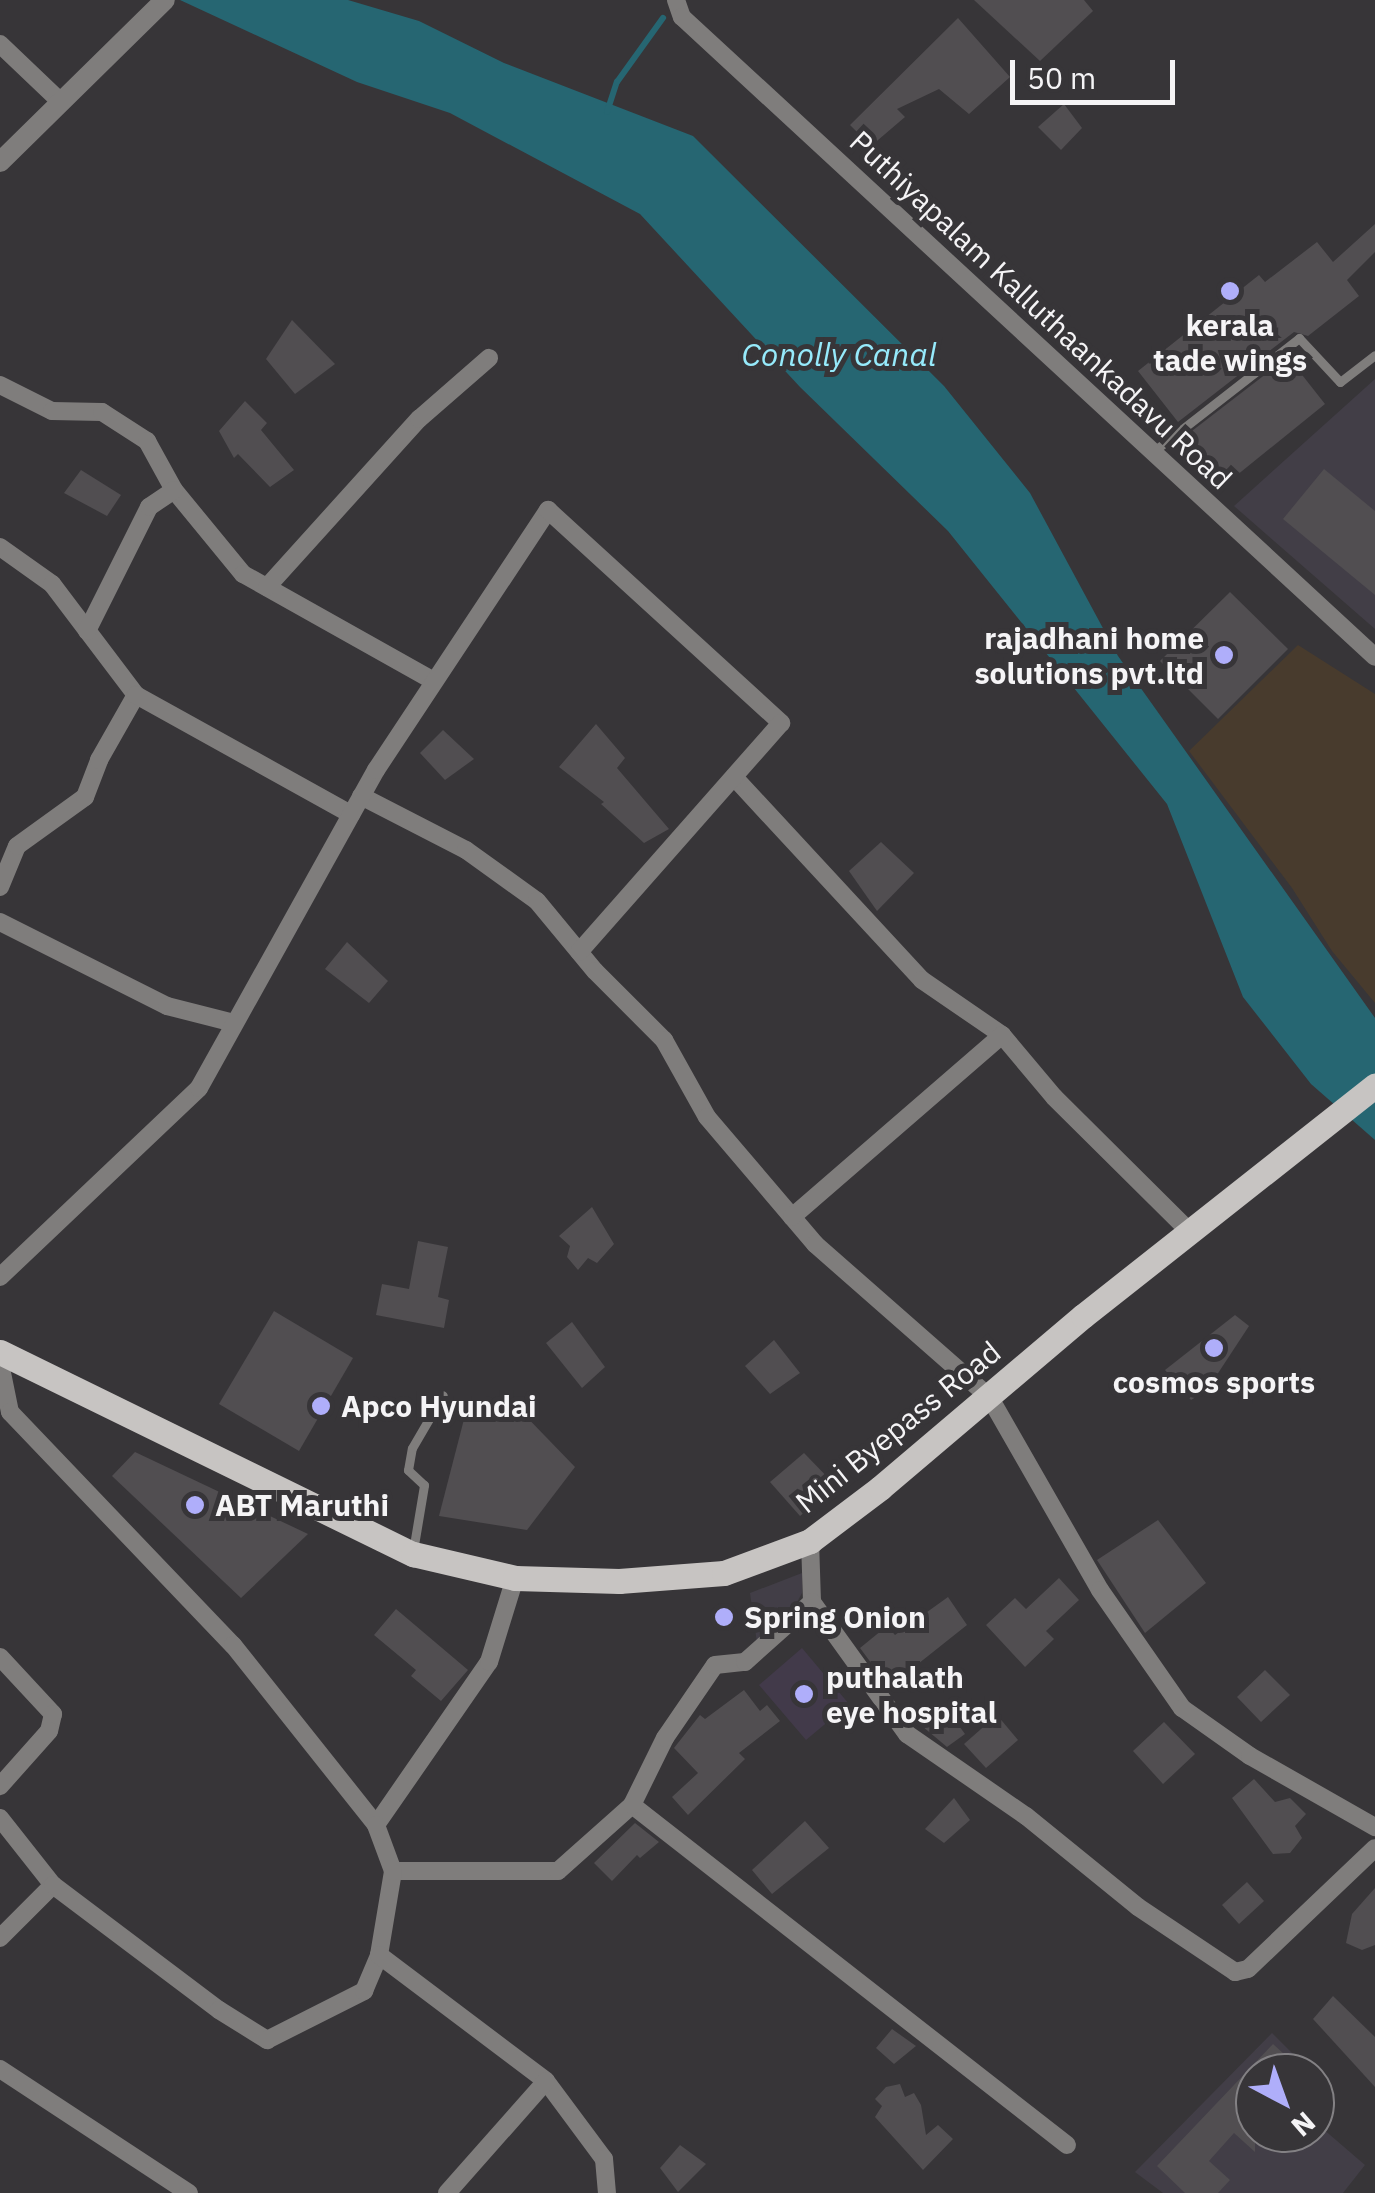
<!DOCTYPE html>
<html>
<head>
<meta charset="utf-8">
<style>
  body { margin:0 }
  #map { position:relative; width:1375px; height:2193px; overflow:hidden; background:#373538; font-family:"IBM Plex Sans",sans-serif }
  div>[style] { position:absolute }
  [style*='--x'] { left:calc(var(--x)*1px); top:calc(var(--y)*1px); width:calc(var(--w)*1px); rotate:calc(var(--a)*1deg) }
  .built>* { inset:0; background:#423e47 }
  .industrial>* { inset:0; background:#483b2d }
  .medical>* { inset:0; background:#423a4a }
  .water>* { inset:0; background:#266672 }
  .stream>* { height:6px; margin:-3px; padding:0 3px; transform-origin:3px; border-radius:3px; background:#266672 }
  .building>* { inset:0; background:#514e51 }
  .service>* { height:9px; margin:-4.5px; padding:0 4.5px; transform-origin:4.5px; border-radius:4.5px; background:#7f7d7c }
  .minor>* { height:18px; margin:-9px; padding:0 9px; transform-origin:9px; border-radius:9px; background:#7f7d7c }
  .tertiary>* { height:20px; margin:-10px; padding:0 10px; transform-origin:10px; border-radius:10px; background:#7f7d7c }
  .primary>* { height:25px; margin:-12.5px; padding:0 12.5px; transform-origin:12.5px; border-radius:12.5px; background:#c7c4c2 }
  .dots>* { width:28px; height:28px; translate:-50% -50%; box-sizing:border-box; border:5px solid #373538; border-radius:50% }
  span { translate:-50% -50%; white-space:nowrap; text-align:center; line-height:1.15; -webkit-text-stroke:10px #373538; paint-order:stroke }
  .street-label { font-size:30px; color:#f5f4f6 }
  .poi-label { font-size:30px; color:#f5f4f6; font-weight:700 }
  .right { translate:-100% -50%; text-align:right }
  .left { translate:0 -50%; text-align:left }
  .water-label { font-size:32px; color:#96eafb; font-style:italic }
  .north { position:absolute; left:1235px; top:2053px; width:100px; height:100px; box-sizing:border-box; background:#373538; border:2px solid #838184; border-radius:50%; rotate:139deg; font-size:28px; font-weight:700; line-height:40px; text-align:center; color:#f5f4f6 }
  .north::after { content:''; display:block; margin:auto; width:35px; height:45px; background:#afaefa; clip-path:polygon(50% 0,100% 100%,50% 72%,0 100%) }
  .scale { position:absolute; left:1010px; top:60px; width:165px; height:45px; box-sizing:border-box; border:5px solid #f5f4f6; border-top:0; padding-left:12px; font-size:30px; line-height:35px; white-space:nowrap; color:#f5f4f6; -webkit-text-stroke:8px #373538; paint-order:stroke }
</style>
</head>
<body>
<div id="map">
  <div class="built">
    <div style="clip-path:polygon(1375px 379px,1375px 629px,1234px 506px)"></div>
    <div style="clip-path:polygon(802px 1573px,802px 1593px,793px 1610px,757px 1643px,750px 1593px)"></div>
    <div style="clip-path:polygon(1272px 2033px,1312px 2073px,1255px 2073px,1255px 2133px,1315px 2133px,1315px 2076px,1321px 2082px,1322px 2128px,1365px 2165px,1343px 2193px,1163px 2193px,1135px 2172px)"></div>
  </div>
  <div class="industrial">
    <div style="clip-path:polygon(1298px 645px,1375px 694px,1375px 1003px,1332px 951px,1292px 888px,1189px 751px)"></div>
  </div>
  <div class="medical">
    <div style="clip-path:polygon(802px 1648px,849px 1704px,806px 1740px,759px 1685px)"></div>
  </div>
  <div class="water">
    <div style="clip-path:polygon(180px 0,348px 0,419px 21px,504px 63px,693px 136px,944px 386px,1030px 493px,1118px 656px,1375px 1018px,1375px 1140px,1311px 1084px,1243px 997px,1167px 804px,948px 531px,800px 387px,640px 214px,450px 113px,357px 82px)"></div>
  </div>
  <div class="stream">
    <div style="--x:607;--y:112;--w:32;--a:-72"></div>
    <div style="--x:617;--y:82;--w:79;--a:-54.3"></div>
  </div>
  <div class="building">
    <div style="clip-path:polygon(974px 0,1084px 0,1093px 11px,1040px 61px)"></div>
    <div style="clip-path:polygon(958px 18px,1010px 77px,969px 114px,939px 89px,897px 109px,905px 117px,871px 146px,850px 125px)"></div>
    <div style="clip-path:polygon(1064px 104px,1082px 128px,1061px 150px,1038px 127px)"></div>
    <div style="clip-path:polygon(1375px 224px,1375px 252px,1347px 280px,1359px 296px,1308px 336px,1294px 332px,1178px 422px,1138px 371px,1259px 275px,1265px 282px,1317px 242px,1333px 262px)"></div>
    <div style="clip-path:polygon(292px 320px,335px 364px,295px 394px,266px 359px)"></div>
    <div style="clip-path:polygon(1288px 357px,1325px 404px,1226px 484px,1188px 434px)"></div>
    <div style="clip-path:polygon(245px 401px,267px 423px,261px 430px,294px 470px,270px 487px,238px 454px,234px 458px,219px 431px)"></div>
    <div style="clip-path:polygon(1324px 469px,1375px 511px,1375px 595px,1283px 519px)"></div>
    <div style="clip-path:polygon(81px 470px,121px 495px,107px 516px,64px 493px)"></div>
    <div style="clip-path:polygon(1230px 592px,1288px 649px,1218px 719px,1160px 661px)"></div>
    <div style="clip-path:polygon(596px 724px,625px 758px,617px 768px,669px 829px,644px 843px,601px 804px,604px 802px,559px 767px)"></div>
    <div style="clip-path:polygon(443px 730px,474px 759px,445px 780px,420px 753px)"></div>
    <div style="clip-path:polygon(881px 842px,914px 873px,877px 911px,849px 871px)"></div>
    <div style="clip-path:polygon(347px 942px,388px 981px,369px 1003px,325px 969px)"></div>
    <div style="clip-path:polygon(592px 1207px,614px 1244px,597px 1263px,588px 1258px,578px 1270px,567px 1257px,570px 1246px,559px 1236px)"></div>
    <div style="clip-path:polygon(418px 1241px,448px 1247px,438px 1297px,449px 1300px,444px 1328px,376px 1315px,382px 1284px,409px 1289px)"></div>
    <div style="clip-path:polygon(274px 1311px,353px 1358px,299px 1451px,219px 1404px)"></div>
    <div style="clip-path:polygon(1235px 1315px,1249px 1326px,1207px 1390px,1191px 1400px,1165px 1370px)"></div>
    <div style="clip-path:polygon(572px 1322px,605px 1367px,582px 1388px,546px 1343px)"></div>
    <div style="clip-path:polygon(774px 1340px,800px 1373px,770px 1394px,745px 1366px)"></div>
    <div style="clip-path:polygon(470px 1396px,516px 1406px,575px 1467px,527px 1530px,439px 1516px)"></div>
    <div style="clip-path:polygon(135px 1452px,308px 1534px,241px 1598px,112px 1476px)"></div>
    <div style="clip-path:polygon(804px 1453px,836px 1486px,800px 1516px,770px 1482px)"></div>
    <div style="clip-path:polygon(1158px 1520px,1206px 1583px,1145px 1633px,1097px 1560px)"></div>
    <div style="clip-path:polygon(1059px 1578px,1079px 1600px,1046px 1631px,1054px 1639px,1025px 1667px,986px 1625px,1015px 1598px,1026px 1609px)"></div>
    <div style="clip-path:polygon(948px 1597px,967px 1625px,889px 1687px,860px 1648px,887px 1626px,895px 1635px)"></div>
    <div style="clip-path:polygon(396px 1609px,468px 1670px,441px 1701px,411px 1676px,416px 1670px,374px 1635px)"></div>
    <div style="clip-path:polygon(1265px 1670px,1290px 1695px,1261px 1722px,1237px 1697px)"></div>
    <div style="clip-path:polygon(744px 1690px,760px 1711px,767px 1705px,780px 1721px,739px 1753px,745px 1759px,688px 1815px,672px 1797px,698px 1773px,674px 1748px,700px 1715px,705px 1719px)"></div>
    <div style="clip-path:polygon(946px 1708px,965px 1734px,947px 1747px,922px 1726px)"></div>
    <div style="clip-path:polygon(997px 1715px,1018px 1740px,986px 1768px,964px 1744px)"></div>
    <div style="clip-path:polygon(1164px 1722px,1195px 1754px,1163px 1784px,1133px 1751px)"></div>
    <div style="clip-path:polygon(1254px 1779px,1275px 1802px,1290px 1798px,1306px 1814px,1295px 1826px,1302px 1838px,1290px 1853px,1273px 1854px,1232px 1798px)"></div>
    <div style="clip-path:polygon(954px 1798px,970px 1820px,944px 1843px,925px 1829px)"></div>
    <div style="clip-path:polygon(805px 1821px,829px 1848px,772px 1894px,752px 1870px)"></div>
    <div style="clip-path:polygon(635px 1823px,659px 1842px,640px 1858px,637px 1855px,612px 1881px,594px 1863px)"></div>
    <div style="clip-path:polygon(1247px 1882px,1264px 1901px,1239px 1924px,1222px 1905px)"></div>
    <div style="clip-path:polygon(1375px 1888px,1375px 1945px,1362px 1950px,1346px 1943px,1352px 1914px)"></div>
    <div style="clip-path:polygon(1333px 1996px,1375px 2037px,1375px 2087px,1313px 2019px)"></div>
    <div style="clip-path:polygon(892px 2029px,916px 2046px,894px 2064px,876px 2048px)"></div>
    <div style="clip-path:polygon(1273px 2044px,1305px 2073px,1255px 2073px,1255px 2152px,1234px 2133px,1209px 2161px,1230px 2180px,1218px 2193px,1185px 2193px,1157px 2166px)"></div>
    <div style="clip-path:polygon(900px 2084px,905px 2097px,914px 2093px,921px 2105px,926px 2135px,938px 2125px,953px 2139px,923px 2170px,875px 2117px,882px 2106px,875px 2099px,886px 2087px)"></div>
    <div style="clip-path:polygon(680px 2145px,706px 2164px,678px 2192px,660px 2168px)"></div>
  </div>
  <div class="service">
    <div style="--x:1154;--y:451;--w:184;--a:-37.9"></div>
    <div style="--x:1299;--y:338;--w:60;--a:47"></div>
    <div style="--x:1340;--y:382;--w:44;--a:-37.6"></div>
    <div style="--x:413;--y:1551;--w:67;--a:-80.5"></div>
    <div style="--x:424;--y:1485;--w:22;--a:-137"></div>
    <div style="--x:408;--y:1470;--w:22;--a:-80"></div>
    <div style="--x:412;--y:1448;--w:61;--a:-59.7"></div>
  </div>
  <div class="minor">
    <div style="--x:676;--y:0;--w:18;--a:71"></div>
    <div style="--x:682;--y:17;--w:943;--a:42.72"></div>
    <div style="--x:0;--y:44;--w:84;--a:43.6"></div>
    <div style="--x:0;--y:385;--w:58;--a:26.6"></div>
    <div style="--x:52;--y:411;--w:50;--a:1.1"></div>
    <div style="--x:102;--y:412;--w:54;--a:32.8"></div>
    <div style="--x:147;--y:441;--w:56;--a:61.1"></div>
    <div style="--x:174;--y:490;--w:109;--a:50.6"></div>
    <div style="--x:243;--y:574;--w:219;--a:29.3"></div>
    <div style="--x:0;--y:547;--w:64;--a:35.4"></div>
    <div style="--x:52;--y:584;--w:139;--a:52.9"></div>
    <div style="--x:267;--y:587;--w:227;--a:-47.9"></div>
    <div style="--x:419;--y:419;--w:93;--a:-41.1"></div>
    <div style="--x:87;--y:631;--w:139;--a:-63.4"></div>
    <div style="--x:149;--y:507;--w:30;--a:-34"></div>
    <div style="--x:734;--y:777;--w:277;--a:47.2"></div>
    <div style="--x:922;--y:980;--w:97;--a:34.5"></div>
    <div style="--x:1002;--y:1035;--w:81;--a:50"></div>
    <div style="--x:1054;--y:1097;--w:189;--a:44.8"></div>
    <div style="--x:361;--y:796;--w:118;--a:27.2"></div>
    <div style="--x:466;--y:850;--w:87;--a:35.7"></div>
    <div style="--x:537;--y:901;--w:91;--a:50.4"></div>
    <div style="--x:595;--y:971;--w:98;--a:45"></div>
    <div style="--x:664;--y:1040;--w:88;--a:60.8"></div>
    <div style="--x:707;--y:1117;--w:167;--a:49.6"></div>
    <div style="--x:815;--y:1244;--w:233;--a:41.3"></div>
    <div style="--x:990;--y:1398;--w:221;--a:60.2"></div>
    <div style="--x:1100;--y:1590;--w:144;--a:55.2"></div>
    <div style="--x:1182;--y:1708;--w:83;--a:35.2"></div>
    <div style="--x:1250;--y:1756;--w:144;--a:29.6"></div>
    <div style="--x:0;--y:887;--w:44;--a:-67.5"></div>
    <div style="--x:17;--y:846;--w:84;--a:-35.8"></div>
    <div style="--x:85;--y:797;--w:40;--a:-69"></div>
    <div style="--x:99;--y:760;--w:75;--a:-60.4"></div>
    <div style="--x:136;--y:695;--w:246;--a:29"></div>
    <div style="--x:0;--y:922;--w:187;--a:26.7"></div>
    <div style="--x:167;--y:1006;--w:69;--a:14.2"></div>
    <div style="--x:792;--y:1217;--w:278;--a:-40.9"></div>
    <div style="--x:0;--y:1277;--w:274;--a:-43.5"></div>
    <div style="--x:199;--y:1088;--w:364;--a:-60.9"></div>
    <div style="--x:376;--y:770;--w:312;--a:-56.5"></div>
    <div style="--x:548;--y:510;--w:316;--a:42.4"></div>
    <div style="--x:781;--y:723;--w:305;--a:131.4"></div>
    <div style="--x:0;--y:1363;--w:50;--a:78.5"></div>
    <div style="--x:10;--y:1412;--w:323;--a:46.3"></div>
    <div style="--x:233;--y:1645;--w:230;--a:51.5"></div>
    <div style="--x:376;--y:1825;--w:198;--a:-55.3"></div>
    <div style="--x:489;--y:1662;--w:88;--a:-72.8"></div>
    <div style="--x:810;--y:1541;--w:61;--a:88.1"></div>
    <div style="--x:812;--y:1602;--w:163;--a:54.3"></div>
    <div style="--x:907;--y:1734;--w:145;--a:34.6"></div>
    <div style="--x:1026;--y:1816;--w:144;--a:39.1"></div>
    <div style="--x:1138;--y:1907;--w:117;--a:33.8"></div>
    <div style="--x:1235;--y:1972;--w:13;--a:-13"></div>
    <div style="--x:1248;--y:1969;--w:175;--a:-43.6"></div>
    <div style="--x:0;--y:1657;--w:78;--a:47.1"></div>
    <div style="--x:53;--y:1714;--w:17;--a:103"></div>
    <div style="--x:49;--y:1731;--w:74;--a:131.7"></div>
    <div style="--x:632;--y:1805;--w:552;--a:38.01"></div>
    <div style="--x:0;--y:1818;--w:85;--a:51.7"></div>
    <div style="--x:393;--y:1871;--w:165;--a:0"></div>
    <div style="--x:558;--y:1871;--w:99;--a:-41.7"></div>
    <div style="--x:632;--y:1805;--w:75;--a:-63.8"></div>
    <div style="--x:665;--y:1738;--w:88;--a:-55.6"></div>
    <div style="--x:715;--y:1665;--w:30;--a:-6"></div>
    <div style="--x:745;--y:1662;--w:90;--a:-41.8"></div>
    <div style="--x:0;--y:1938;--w:75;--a:-45"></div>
    <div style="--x:53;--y:1885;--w:208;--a:37"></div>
    <div style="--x:219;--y:2010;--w:57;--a:32"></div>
    <div style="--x:267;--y:2040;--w:109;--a:-26.8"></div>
    <div style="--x:364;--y:1991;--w:39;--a:-67"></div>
    <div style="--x:379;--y:1955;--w:85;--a:-80.5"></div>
    <div style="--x:393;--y:1871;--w:49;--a:-110.3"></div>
    <div style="--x:379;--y:1955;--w:209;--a:37"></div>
    <div style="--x:546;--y:2081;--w:97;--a:53.4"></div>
    <div style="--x:604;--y:2159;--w:34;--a:85"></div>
    <div style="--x:0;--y:2069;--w:226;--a:33.3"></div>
    <div style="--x:447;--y:2193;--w:149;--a:-48.5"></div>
  </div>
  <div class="tertiary">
    <div style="--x:0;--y:162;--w:231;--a:-44.5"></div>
  </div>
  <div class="primary">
    <div style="--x:0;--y:1352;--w:460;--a:26.1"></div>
    <div style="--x:413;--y:1554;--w:105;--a:13.2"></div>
    <div style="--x:515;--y:1578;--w:104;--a:1.7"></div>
    <div style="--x:619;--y:1581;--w:105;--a:-4.4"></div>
    <div style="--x:724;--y:1573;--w:92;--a:-20.4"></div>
    <div style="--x:810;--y:1541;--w:88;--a:-37.1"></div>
    <div style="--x:880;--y:1488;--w:266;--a:-40.3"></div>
    <div style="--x:1083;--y:1316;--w:372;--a:-38.3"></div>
  </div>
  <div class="dots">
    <div style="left:1230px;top:291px;background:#afaefa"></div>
    <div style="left:1224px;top:655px;background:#afaefa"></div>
    <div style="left:1214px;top:1348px;background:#afaefa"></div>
    <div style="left:321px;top:1406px;background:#afaefa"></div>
    <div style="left:195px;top:1505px;background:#afaefa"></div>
    <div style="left:724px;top:1617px;background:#afaefa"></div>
    <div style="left:804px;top:1694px;background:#afaefa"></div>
  </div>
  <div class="street-label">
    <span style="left:1041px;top:310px;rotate:43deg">Puthiyapalam Kalluthaankadavu Road</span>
    <span style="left:898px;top:1427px;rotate:-39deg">Mini Byepass Road</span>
  </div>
  <div class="poi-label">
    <span style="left:1230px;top:342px">kerala<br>tade wings</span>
    <span class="right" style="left:1204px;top:655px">rajadhani home<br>solutions pvt.ltd</span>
    <span style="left:1214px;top:1382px">cosmos sports</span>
    <span class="left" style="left:341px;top:1406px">Apco Hyundai</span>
    <span class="left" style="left:215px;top:1505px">ABT Maruthi</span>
    <span class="left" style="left:744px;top:1617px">Spring Onion</span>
    <span class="left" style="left:826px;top:1694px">puthalath<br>eye hospital</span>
  </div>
  <div class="water-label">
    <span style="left:839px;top:354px">Conolly Canal</span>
  </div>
  <div class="north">N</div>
  <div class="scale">50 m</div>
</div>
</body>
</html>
